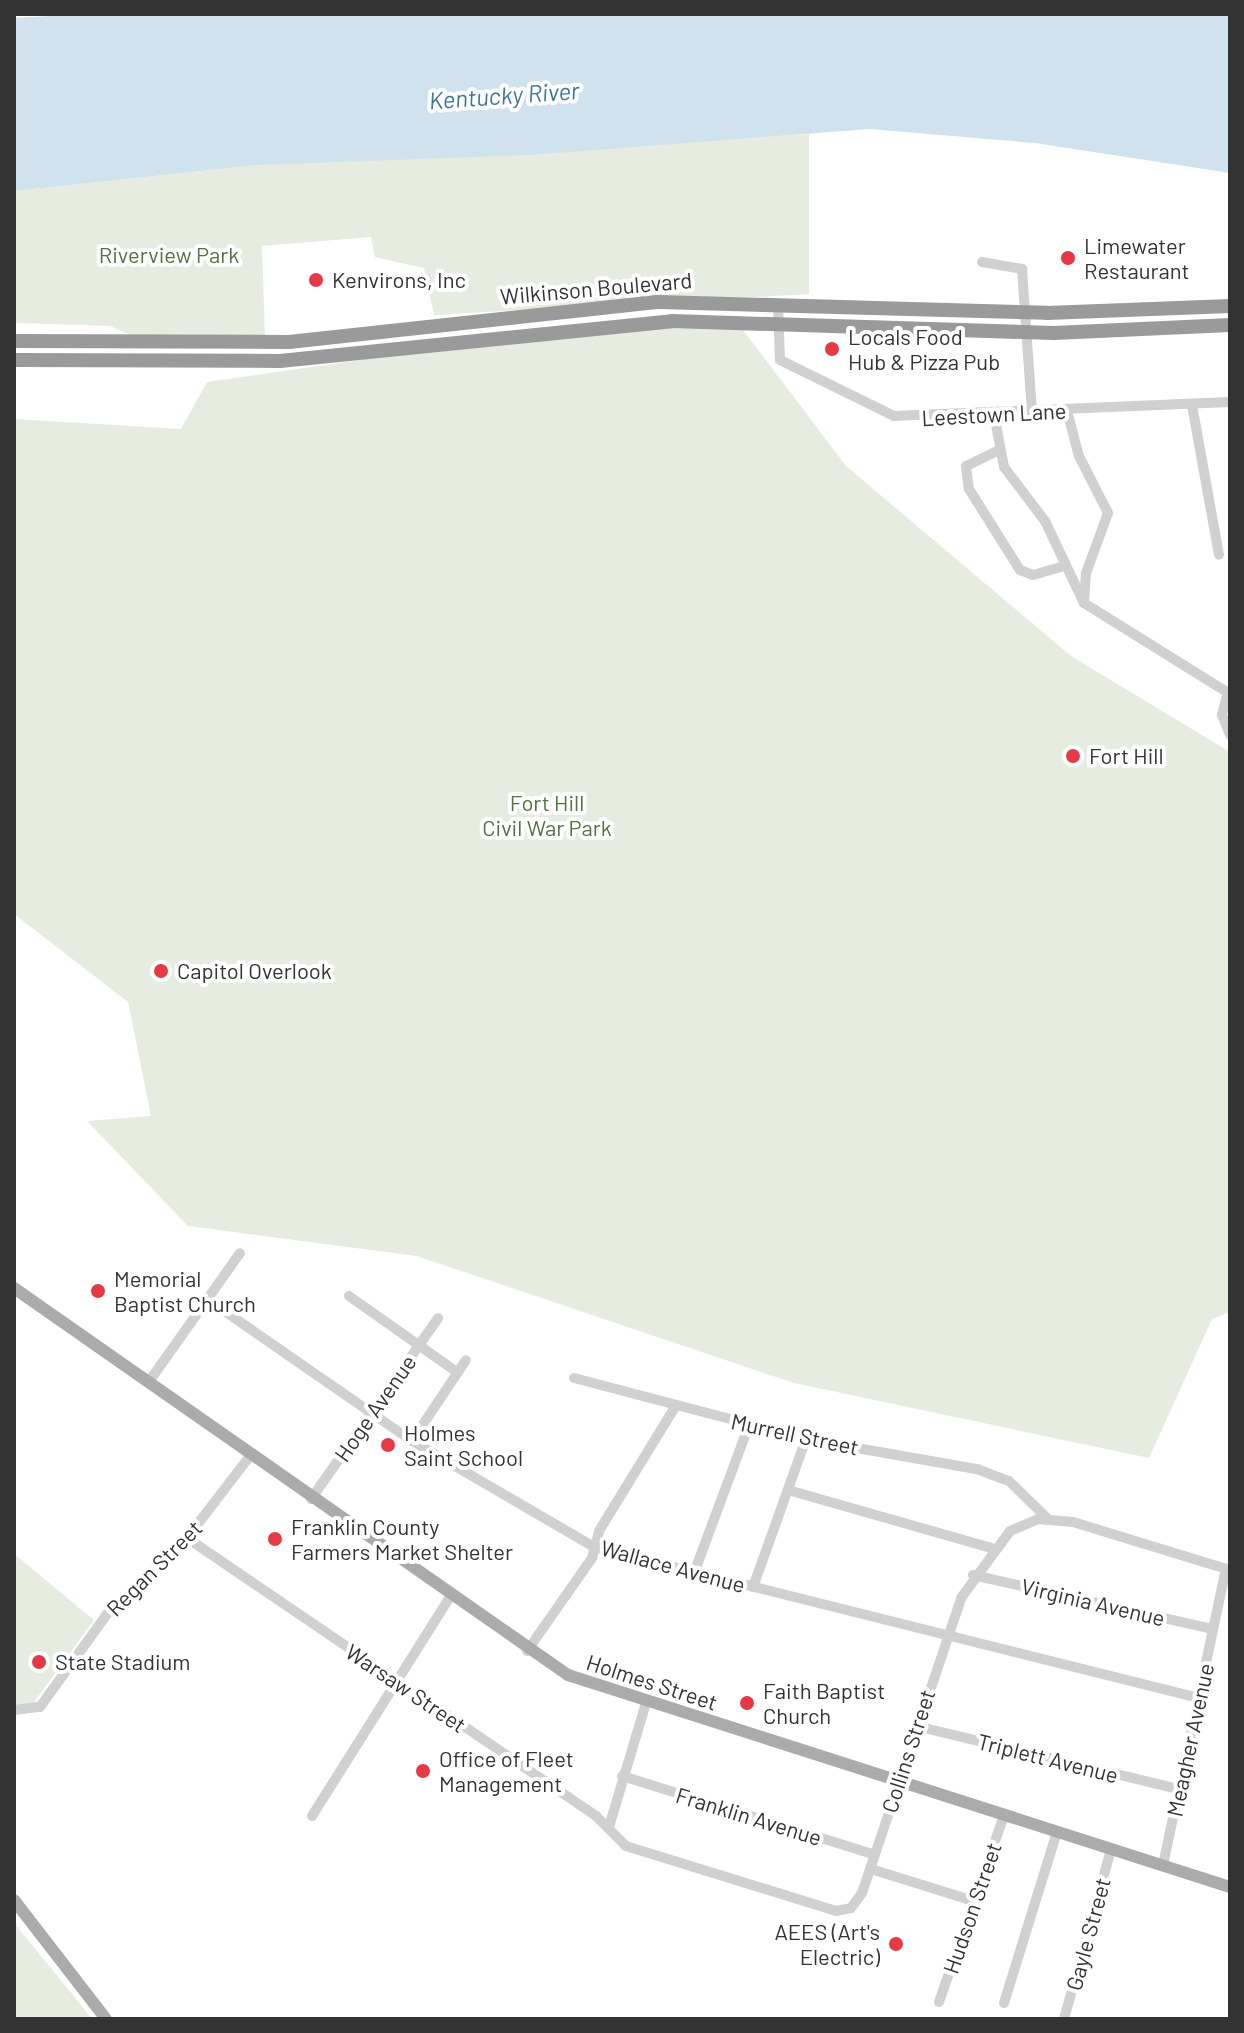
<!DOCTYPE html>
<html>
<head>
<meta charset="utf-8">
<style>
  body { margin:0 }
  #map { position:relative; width:1244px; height:2033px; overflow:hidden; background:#fff; font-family:Barlow,sans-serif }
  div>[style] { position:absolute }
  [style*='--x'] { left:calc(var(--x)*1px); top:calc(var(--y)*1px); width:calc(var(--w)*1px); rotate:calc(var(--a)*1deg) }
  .green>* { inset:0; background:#e6ecdf }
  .water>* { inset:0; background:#cfe2ee }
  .minor>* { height:10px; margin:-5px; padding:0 5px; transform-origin:5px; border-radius:5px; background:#d0d0d0 }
  .major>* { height:12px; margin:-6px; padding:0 6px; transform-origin:6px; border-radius:6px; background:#ababab }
  .highway>* { height:14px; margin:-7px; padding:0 7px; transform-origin:7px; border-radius:7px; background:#9a9a9a }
  .dots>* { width:22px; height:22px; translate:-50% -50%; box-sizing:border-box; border:4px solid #fff; border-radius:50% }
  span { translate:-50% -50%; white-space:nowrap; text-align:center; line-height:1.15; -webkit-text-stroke:8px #fff; paint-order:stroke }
  .poi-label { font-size:22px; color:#333 }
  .left { translate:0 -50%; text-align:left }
  .right { translate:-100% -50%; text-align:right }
  .park-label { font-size:22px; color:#56703f }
  .street-label { font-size:22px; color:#333 }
  .water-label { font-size:24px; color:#3f7597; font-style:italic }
  .frame { position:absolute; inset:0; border:16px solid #333; pointer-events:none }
</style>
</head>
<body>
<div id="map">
  <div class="green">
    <div style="clip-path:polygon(809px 134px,809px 294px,434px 315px,424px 268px,375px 257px,371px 237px,262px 246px,265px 337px,137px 338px,110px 326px,14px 323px,14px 191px,259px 165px)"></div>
    <div style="clip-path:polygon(737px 322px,846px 466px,1071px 656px,1230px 752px,1230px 1312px,1212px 1319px,1149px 1458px,794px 1383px,417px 1256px,188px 1226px,87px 1121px,151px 1116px,128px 1002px,14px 914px,14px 419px,181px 429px,207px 382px,604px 325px)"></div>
    <div style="clip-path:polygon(14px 1554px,94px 1620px,29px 1709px,14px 1705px)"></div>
    <div style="clip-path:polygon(14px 1923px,78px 2001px,92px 2019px,14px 2019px)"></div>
  </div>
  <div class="water">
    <div style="clip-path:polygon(88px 14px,1230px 14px,1230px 173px,1035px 143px,869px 129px,530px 155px,259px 165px,14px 191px,14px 18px)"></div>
  </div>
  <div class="minor">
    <div style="--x:982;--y:262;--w:41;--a:9.9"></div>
    <div style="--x:1022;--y:269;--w:143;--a:86"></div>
    <div style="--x:778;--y:304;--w:56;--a:88"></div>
    <div style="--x:780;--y:360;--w:127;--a:26.2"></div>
    <div style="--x:894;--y:416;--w:336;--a:-2.4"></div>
    <div style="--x:1192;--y:405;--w:152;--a:79.8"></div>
    <div style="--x:1067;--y:411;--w:47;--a:75.1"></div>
    <div style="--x:1079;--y:456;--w:64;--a:63"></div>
    <div style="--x:1108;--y:513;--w:64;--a:110.1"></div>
    <div style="--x:1086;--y:573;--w:29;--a:94"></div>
    <div style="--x:994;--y:414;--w:54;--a:79.3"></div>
    <div style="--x:1004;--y:467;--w:68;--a:52.8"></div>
    <div style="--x:1045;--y:521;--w:91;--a:64.6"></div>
    <div style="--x:1084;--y:603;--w:172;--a:31.9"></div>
    <div style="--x:997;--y:451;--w:34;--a:154"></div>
    <div style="--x:966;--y:466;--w:23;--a:83"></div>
    <div style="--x:969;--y:489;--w:96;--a:57.8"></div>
    <div style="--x:1020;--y:570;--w:14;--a:21"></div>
    <div style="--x:1033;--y:575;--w:29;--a:-16"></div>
    <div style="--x:1228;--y:692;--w:24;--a:105"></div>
    <div style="--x:1222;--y:715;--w:22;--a:68"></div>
    <div style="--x:349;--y:1296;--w:133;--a:35.2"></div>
    <div style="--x:207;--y:1299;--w:249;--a:34.7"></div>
    <div style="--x:412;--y:1441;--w:211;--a:30.2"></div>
    <div style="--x:594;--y:1547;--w:624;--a:14.01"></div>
    <div style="--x:574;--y:1378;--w:240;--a:14.7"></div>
    <div style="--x:806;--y:1439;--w:174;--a:10"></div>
    <div style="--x:977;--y:1469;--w:34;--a:21"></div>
    <div style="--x:1009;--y:1481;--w:56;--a:44.3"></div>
    <div style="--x:148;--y:1383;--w:159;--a:-54.7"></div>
    <div style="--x:412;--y:1441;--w:97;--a:-56.3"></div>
    <div style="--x:788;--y:1490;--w:212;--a:15.9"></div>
    <div style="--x:311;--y:1499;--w:221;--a:-54.9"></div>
    <div style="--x:187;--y:1538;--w:495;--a:34.2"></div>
    <div style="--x:596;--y:1816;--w:42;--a:45"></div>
    <div style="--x:626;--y:1846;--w:220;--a:17.2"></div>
    <div style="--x:836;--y:1911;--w:15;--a:-11"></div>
    <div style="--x:851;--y:1908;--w:19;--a:-54"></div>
    <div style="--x:862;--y:1893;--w:311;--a:-71.4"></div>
    <div style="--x:961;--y:1598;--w:83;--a:-53.8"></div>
    <div style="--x:1010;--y:1531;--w:30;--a:-23"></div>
    <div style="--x:1038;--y:1519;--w:35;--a:5"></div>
    <div style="--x:1073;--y:1522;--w:164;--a:17"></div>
    <div style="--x:694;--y:1573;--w:158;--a:-69.6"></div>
    <div style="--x:973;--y:1575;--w:246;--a:12.7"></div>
    <div style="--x:753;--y:1587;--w:157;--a:-70.3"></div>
    <div style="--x:527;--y:1651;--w:113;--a:-55"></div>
    <div style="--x:592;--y:1558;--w:28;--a:-75"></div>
    <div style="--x:599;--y:1531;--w:145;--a:-58.5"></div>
    <div style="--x:14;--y:1710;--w:26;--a:-7"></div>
    <div style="--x:40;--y:1707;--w:115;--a:-54.2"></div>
    <div style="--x:107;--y:1614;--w:110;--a:-43.5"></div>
    <div style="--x:187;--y:1538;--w:103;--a:-52.5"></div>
    <div style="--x:916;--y:1726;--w:270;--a:13.5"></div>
    <div style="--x:622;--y:1776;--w:265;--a:17.3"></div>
    <div style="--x:312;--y:1816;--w:259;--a:-57.8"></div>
    <div style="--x:609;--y:1827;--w:129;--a:-73.4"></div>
    <div style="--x:1163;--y:1865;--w:303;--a:-78"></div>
    <div style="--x:871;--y:1869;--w:108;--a:17.3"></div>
    <div style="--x:939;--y:2002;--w:198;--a:-70.8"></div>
    <div style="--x:1004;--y:2003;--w:179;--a:-72.8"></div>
    <div style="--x:1064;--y:2019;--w:176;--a:-74.5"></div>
  </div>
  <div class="major">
    <div style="--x:14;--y:1288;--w:676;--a:34.94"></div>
    <div style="--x:568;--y:1675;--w:695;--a:17.76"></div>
    <div style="--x:14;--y:1900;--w:150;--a:52.3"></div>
  </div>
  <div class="highway">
    <div style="--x:14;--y:341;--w:275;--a:0.2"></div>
    <div style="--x:289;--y:342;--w:372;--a:-6.2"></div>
    <div style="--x:659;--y:302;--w:388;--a:1.6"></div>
    <div style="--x:1047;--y:313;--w:183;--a:-2.2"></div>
    <div style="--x:14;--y:360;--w:266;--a:0.2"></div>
    <div style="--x:280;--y:361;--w:394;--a:-5.8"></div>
    <div style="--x:672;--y:321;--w:382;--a:1.8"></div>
    <div style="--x:1054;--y:333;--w:176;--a:-2.6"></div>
  </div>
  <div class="dots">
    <div style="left:1068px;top:258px;background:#e63946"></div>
    <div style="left:316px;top:280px;background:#e63946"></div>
    <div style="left:832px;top:349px;background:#e63946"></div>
    <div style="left:1073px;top:756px;background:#e63946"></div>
    <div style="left:161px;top:971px;background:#e63946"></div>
    <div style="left:98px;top:1291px;background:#e63946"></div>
    <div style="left:388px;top:1445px;background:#e63946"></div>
    <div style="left:275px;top:1539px;background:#e63946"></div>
    <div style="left:39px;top:1662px;background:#e63946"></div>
    <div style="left:747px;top:1703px;background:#e63946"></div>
    <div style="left:423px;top:1771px;background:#e63946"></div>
    <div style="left:896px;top:1944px;background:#e63946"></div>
  </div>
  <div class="poi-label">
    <span class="left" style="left:1084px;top:258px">Limewater<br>Restaurant</span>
    <span class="left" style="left:332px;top:280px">Kenvirons, Inc</span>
    <span class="left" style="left:848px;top:349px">Locals Food<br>Hub &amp; Pizza Pub</span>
    <span class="left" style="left:1089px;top:756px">Fort Hill</span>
    <span class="left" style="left:177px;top:971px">Capitol Overlook</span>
    <span class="left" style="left:114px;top:1291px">Memorial<br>Baptist Church</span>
    <span class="left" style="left:404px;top:1445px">Holmes<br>Saint School</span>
    <span class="left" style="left:291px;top:1539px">Franklin County<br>Farmers Market Shelter</span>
    <span class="left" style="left:55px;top:1662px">State Stadium</span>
    <span class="left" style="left:763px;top:1703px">Faith Baptist<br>Church</span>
    <span class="left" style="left:439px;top:1771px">Office of Fleet<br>Management</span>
    <span class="right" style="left:880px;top:1944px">AEES (Art's<br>Electric)</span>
  </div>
  <div class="park-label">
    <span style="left:169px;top:255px">Riverview Park</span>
    <span style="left:547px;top:815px">Fort Hill<br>Civil War Park</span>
  </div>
  <div class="street-label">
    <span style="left:596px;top:288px;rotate:-5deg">Wilkinson Boulevard</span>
    <span style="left:994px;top:414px;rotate:-3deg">Leestown Lane</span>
    <span style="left:375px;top:1408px;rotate:-55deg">Hoge Avenue</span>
    <span style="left:795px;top:1434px;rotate:12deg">Murrell Street</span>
    <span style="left:673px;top:1566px;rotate:15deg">Wallace Avenue</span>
    <span style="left:154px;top:1568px;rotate:-45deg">Regan Street</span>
    <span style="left:1093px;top:1602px;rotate:13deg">Virginia Avenue</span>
    <span style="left:652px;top:1682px;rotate:18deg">Holmes Street</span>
    <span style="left:406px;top:1688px;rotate:34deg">Warsaw Street</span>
    <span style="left:1190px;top:1740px;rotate:-78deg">Meagher Avenue</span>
    <span style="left:908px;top:1751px;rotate:-72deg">Collins Street</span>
    <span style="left:1048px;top:1758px;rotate:14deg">Triplett Avenue</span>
    <span style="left:749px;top:1816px;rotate:17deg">Franklin Avenue</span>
    <span style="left:972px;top:1908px;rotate:-71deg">Hudson Street</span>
    <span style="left:1088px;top:1934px;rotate:-75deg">Gayle Street</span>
  </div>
  <div class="water-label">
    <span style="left:504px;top:95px;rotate:-4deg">Kentucky River</span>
  </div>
  <div class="frame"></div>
</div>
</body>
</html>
